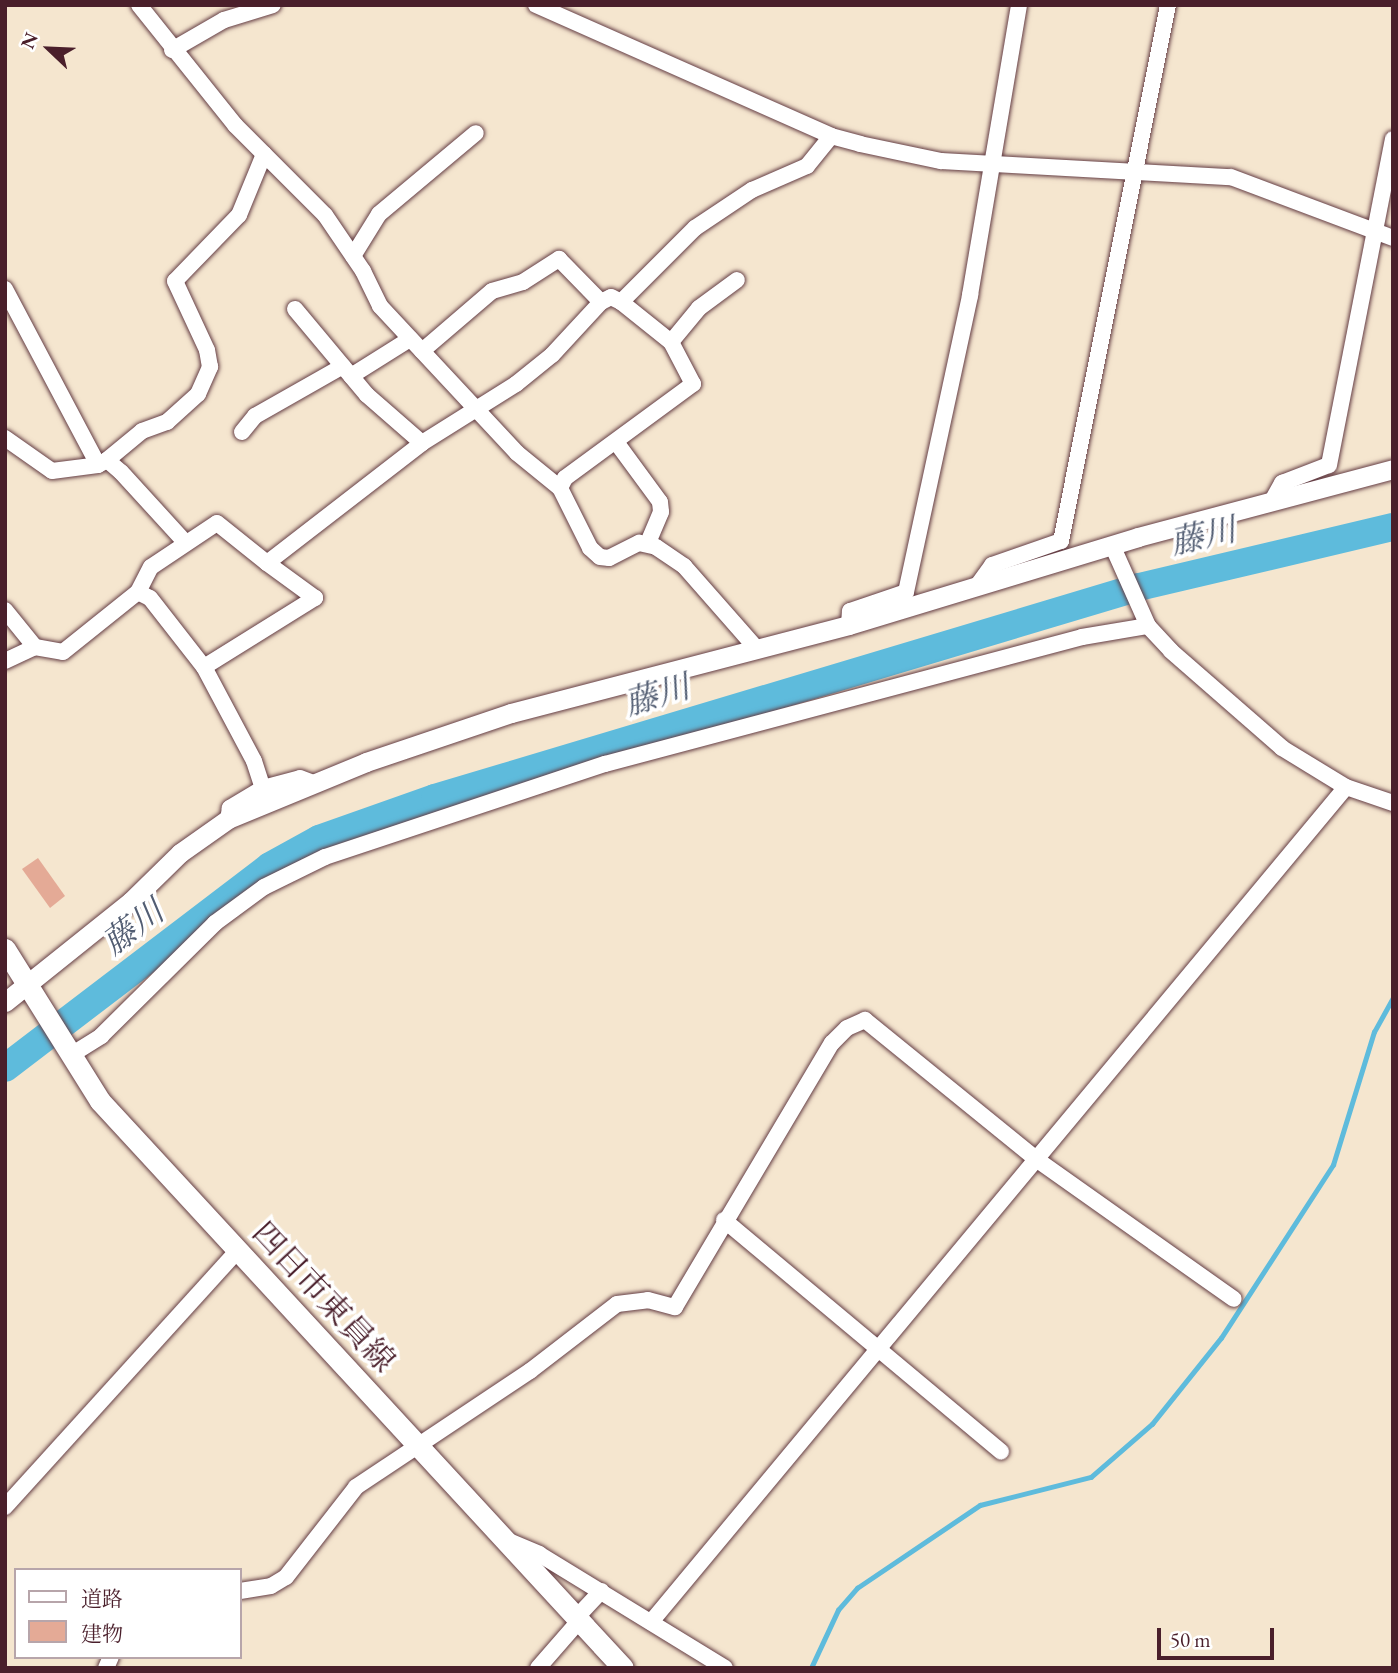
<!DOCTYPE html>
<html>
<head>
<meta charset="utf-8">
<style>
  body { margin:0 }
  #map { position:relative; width:1398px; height:1673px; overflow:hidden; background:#f5e6cf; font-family:"EB Garamond","Noto Serif JP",serif }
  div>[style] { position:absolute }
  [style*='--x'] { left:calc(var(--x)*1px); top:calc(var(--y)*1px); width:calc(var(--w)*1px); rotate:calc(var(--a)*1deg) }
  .stream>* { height:4.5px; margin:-2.25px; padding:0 2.25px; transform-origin:2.25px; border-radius:2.25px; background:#5ebbdc }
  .river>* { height:28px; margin:-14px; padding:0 14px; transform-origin:14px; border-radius:14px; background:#5ebbdc }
  .building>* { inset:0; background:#e4aa96 }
  .roads { filter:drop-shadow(0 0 2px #643d44) drop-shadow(0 0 2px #643d44) }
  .minor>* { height:16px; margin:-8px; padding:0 8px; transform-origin:8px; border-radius:8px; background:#fff }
  .tertiary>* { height:19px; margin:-9.5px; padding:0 9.5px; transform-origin:9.5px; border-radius:9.5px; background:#fff }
  .secondary>* { height:21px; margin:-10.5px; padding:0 10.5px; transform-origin:10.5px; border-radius:10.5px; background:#fff }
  span { translate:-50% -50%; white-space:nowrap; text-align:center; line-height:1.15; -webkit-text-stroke:7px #fff; paint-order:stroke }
  .street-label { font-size:32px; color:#4a1f2b }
  .water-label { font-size:33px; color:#525d72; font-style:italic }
  .frame { position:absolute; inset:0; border:7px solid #4a1f2b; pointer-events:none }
  .legend { position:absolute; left:14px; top:1568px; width:228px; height:91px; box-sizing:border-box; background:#fff; border:2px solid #b7a5aa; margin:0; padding:9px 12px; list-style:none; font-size:21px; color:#4a1f2b }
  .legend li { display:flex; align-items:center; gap:14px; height:35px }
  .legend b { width:35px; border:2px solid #b7a5aa }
  .north { position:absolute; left:14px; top:14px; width:70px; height:70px; -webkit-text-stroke:5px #fff; paint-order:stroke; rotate:293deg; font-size:19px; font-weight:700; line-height:28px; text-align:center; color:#4a1f2b }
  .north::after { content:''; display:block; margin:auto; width:24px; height:32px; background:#4a1f2b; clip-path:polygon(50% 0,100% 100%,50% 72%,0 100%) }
  .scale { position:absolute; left:1157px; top:1628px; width:117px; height:32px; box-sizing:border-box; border:4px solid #4a1f2b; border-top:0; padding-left:9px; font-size:21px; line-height:24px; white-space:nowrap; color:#4a1f2b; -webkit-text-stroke:5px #fff; paint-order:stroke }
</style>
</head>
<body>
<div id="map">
  <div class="stream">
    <div style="--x:811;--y:1668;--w:64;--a:-65"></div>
    <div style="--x:838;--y:1610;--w:29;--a:-49"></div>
    <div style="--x:857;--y:1588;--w:148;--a:-34"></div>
    <div style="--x:980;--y:1505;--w:114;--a:-14.2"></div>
    <div style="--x:1091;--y:1477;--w:81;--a:-41"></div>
    <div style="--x:1152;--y:1424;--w:110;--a:-51.3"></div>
    <div style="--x:1221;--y:1338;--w:206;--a:-57.1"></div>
    <div style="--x:1333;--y:1165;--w:139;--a:-72.9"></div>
    <div style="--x:1374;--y:1032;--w:39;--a:-61"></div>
  </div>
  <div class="river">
    <div style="--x:5;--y:1068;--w:333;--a:-37.3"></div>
    <div style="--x:270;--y:866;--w:56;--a:-28.9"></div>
    <div style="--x:319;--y:839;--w:123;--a:-19.5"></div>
    <div style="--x:435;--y:798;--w:735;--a:-16.68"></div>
    <div style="--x:1139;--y:587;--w:261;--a:-13.3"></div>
  </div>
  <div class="building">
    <div style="clip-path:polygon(38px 858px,65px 896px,50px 908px,22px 869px)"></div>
  </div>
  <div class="roads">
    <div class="minor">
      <div style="--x:139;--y:5;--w:154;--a:51.3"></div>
      <div style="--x:235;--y:125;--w:127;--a:45"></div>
      <div style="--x:325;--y:215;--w:68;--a:55.8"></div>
      <div style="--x:363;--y:271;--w:39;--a:64"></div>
      <div style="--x:380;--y:306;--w:201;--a:47"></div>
      <div style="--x:517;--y:453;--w:55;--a:39.1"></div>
      <div style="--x:560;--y:488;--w:67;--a:63.4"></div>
      <div style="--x:590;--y:548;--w:13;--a:42"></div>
      <div style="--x:600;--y:557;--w:9;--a:6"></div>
      <div style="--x:609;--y:558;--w:34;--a:-27"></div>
      <div style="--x:639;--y:543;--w:17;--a:13"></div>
      <div style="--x:656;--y:547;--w:34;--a:34"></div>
      <div style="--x:684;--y:566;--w:111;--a:48.7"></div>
      <div style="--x:536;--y:5;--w:323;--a:23.9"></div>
      <div style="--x:831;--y:136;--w:30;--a:15"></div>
      <div style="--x:860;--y:144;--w:83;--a:11.9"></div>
      <div style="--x:941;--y:161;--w:290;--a:3.2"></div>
      <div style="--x:1231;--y:177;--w:173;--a:20.6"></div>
      <div style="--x:172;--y:50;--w:60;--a:-30"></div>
      <div style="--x:224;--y:20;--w:51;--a:-17"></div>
      <div style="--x:353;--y:256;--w:49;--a:-58.2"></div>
      <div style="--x:379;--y:214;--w:126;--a:-39.9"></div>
      <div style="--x:5;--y:289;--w:199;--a:62.1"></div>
      <div style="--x:98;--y:465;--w:10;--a:-29"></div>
      <div style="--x:107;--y:460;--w:18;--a:41"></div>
      <div style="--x:121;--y:472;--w:95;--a:47.6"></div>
      <div style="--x:295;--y:309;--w:112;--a:50.1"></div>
      <div style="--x:367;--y:395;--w:73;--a:41.1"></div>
      <div style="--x:671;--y:342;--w:44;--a:-50.5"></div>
      <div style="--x:699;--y:308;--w:47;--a:-36.4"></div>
      <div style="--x:422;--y:351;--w:92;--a:-40.6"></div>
      <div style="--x:492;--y:291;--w:32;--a:-16"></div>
      <div style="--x:523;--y:282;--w:43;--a:-32.6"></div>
      <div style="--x:559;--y:259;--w:60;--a:45.7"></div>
      <div style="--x:351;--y:376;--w:70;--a:-32.1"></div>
      <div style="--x:242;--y:432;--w:21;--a:-51"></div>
      <div style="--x:255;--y:416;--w:101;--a:-29.6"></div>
      <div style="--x:5;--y:438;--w:57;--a:35.1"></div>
      <div style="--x:52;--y:471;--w:46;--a:-7.4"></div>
      <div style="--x:616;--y:442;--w:74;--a:53.7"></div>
      <div style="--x:660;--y:502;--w:10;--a:84"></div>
      <div style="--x:661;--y:512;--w:34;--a:113"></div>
      <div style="--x:107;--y:460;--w:45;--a:-39.6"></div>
      <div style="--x:142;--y:431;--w:27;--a:-20"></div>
      <div style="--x:167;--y:422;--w:42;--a:-42.1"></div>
      <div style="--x:198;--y:394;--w:30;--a:-66"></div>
      <div style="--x:210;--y:367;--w:17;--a:-100"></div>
      <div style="--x:207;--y:350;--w:76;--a:-114.9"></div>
      <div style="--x:175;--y:281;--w:92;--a:-45.9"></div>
      <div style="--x:239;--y:215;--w:66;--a:-67.7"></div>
      <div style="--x:560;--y:488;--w:11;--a:-63"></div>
      <div style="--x:565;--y:478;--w:159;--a:-36.3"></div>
      <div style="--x:693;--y:384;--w:47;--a:-117.6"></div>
      <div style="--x:671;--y:342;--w:64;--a:-141.3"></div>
      <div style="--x:1272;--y:501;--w:21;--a:-61"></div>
      <div style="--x:1282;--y:483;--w:50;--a:-21"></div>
      <div style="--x:1329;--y:465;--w:332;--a:-78.9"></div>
      <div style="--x:1112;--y:545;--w:89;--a:66"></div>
      <div style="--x:1148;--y:626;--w:34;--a:47"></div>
      <div style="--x:1171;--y:651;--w:147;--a:41.1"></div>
      <div style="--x:1282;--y:748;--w:75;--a:31.4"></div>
      <div style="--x:1346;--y:787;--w:50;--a:18.8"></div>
      <div style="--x:977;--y:586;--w:26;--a:-54"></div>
      <div style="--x:992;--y:565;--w:73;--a:-19.2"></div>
      <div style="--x:1061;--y:541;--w:547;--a:-78.71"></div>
      <div style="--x:138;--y:592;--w:13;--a:27"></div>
      <div style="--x:150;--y:598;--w:88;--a:52"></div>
      <div style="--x:204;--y:667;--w:106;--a:62"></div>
      <div style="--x:254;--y:761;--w:28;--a:72"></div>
      <div style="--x:263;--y:788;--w:39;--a:149"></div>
      <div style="--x:230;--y:808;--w:11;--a:100"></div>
      <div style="--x:5;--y:610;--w:48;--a:51"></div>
      <div style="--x:849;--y:625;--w:14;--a:-86"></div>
      <div style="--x:850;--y:611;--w:59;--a:-18.7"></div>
      <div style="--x:906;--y:592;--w:304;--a:-77.8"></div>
      <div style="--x:970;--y:295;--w:294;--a:-80.4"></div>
      <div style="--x:5;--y:661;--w:33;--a:-25"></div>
      <div style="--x:35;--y:647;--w:28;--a:10"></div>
      <div style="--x:63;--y:652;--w:96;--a:-38.7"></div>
      <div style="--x:138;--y:592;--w:28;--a:-63"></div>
      <div style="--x:151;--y:567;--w:79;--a:-33.7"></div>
      <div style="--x:217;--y:523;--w:64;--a:38.7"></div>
      <div style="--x:267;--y:563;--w:196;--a:-37.7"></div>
      <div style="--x:422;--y:443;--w:111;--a:-32.1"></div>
      <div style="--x:516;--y:384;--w:46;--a:-38.9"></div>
      <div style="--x:552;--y:355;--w:72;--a:-47.2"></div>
      <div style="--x:601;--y:302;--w:11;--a:-27"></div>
      <div style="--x:611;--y:297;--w:11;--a:27"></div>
      <div style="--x:621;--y:302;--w:105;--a:-45"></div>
      <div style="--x:695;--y:228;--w:69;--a:-33.7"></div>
      <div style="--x:752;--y:190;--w:60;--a:-23.6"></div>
      <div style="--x:807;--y:166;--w:38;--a:-51"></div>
      <div style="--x:204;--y:667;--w:131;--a:-31.9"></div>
      <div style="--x:315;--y:598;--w:59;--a:-143.9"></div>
      <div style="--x:263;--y:788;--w:38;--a:-15"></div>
      <div style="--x:300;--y:778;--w:17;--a:21"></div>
      <div style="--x:71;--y:1055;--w:36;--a:-32"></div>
      <div style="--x:101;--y:1036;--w:161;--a:-44.7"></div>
      <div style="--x:215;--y:923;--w:61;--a:-36.3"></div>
      <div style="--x:264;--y:887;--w:68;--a:-26.2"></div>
      <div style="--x:325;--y:857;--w:295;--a:-18.4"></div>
      <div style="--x:605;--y:764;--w:494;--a:-14.9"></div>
      <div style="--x:1082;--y:637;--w:67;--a:-9.5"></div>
      <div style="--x:724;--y:1220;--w:361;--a:39.9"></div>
      <div style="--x:5;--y:1507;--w:347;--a:-47.8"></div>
      <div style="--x:509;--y:1541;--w:33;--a:23"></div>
      <div style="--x:539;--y:1554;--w:218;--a:31.5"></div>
      <div style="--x:240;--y:1591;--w:31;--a:-9"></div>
      <div style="--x:271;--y:1586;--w:17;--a:-31"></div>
      <div style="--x:286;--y:1577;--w:114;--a:-52.1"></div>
      <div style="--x:356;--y:1487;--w:209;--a:-33.7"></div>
      <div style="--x:530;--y:1371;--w:110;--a:-37.6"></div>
      <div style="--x:617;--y:1304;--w:31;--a:-7"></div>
      <div style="--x:648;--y:1300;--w:28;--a:15"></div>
      <div style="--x:675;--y:1307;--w:307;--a:-59.3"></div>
      <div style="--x:832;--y:1043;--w:21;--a:-45"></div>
      <div style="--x:847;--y:1028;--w:20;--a:-24"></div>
      <div style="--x:865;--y:1020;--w:220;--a:39.1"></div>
      <div style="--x:1036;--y:1159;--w:242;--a:35.3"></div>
      <div style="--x:576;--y:1618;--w:37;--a:-47"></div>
      <div style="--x:651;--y:1622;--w:1086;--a:-50.23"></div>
      <div style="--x:106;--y:1668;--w:12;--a:-66"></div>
      <div style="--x:538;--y:1668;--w:62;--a:-48.9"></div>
    </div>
    <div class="tertiary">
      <div style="--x:5;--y:1002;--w:161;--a:-38.7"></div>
      <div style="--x:131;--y:901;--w:69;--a:-44.4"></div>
      <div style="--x:180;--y:853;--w:59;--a:-35.3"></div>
      <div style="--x:228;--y:819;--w:149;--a:-22.4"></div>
      <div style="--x:366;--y:762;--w:153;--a:-18.7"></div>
      <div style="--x:511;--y:713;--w:349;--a:-14.6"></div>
      <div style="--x:849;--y:625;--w:302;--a:-16.9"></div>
      <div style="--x:1138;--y:537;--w:264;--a:-14.9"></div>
    </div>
    <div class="secondary">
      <div style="--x:5;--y:949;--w:179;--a:58"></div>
      <div style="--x:100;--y:1101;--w:771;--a:47.31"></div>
    </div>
  </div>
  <div class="street-label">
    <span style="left:324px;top:1297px;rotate:47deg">四日市東員線</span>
  </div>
  <div class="water-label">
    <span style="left:1203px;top:536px;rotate:-13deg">藤川</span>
    <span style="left:657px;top:695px;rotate:-17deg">藤川</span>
    <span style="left:133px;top:927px;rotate:-37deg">藤川</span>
  </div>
  <div class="frame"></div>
  <ul class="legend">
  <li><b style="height:9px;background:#fff"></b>道路</li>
  <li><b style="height:19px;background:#e4aa96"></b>建物</li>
  </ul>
  <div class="north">N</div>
  <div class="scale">50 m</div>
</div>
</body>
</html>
